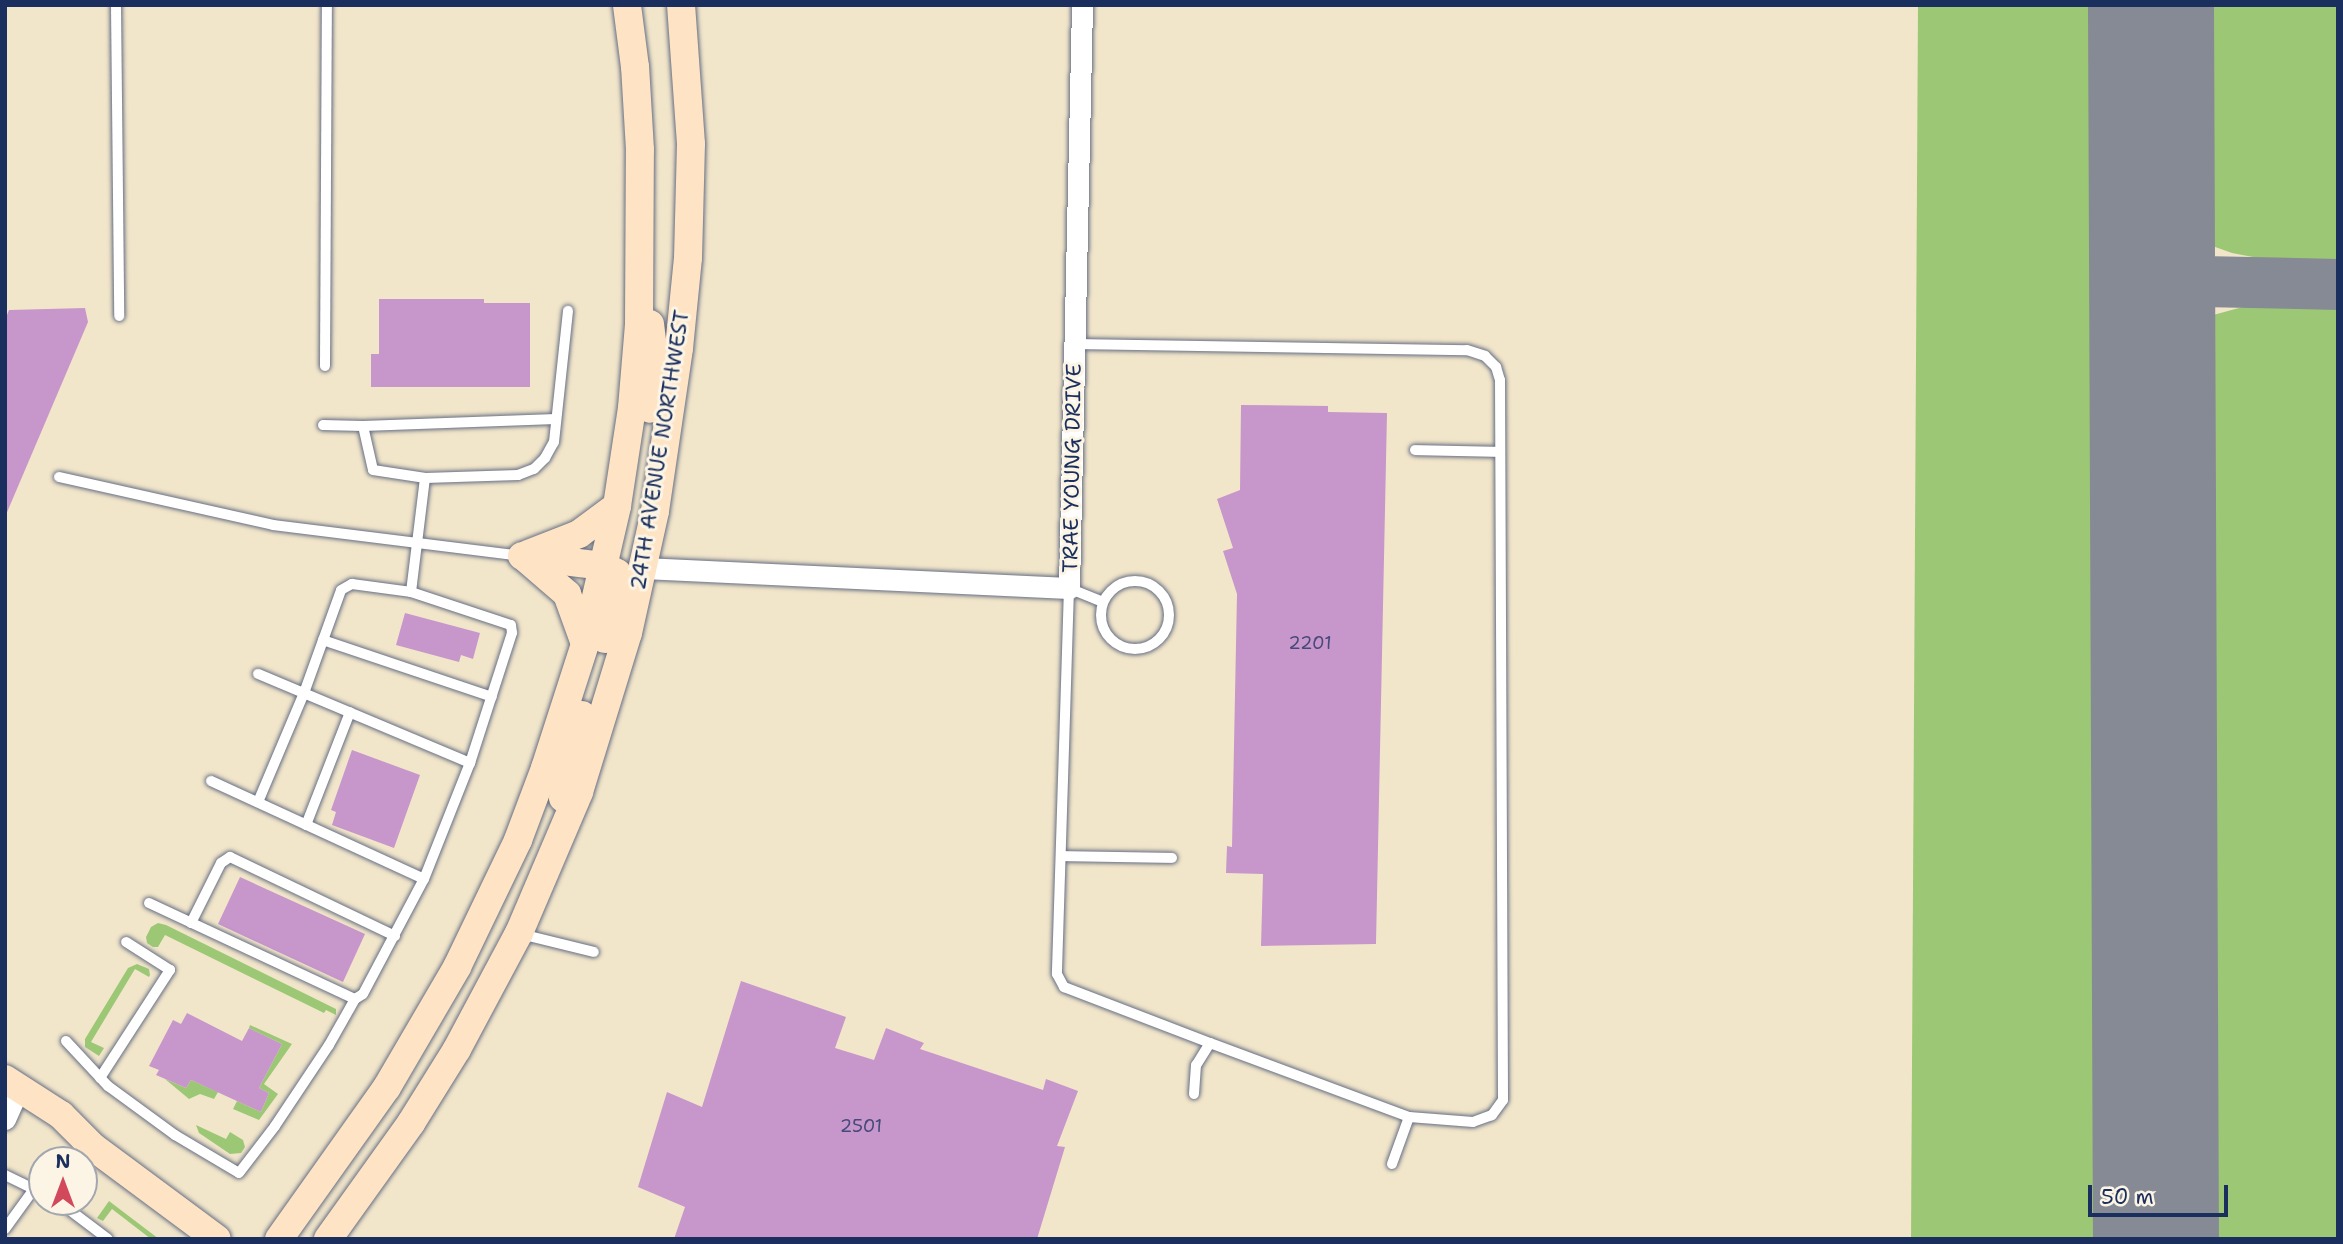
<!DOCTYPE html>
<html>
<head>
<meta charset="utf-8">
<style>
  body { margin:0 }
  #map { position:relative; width:2343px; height:1244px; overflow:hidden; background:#f2e6ca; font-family:"Shantell Sans",sans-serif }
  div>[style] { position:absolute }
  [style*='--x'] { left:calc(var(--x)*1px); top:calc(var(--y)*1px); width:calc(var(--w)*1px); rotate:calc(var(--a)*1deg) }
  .green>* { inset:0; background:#9cc876 }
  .taxiway>* { height:51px; margin:-25.5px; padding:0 25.5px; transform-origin:25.5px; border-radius:25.5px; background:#868a94 }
  .runway>* { height:126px; margin:-63px; padding:0 63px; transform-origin:63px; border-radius:63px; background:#868a94 }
  .building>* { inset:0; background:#c796cb }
  .roads { filter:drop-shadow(0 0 2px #666f84) drop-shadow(0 0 2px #666f84) }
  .lane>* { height:10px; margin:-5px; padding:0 5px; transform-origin:5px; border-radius:5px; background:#fff }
  .lane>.ring { margin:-5px; padding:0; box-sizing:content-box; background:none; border:10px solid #fff; border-radius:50% }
  .street>* { height:21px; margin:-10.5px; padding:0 10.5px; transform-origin:10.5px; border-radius:10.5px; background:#fff }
  .secondary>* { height:28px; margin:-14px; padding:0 14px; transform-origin:14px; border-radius:14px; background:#fee4c5 }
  span { translate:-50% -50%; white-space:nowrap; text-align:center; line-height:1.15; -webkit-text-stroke:6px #fcf5e5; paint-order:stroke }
  .number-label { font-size:18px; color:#464979 }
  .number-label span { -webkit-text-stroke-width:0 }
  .street-label { font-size:21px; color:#1b2f5e }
  .frame { position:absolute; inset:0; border:7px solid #1b2f5e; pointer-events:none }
  .north { position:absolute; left:28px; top:1146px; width:70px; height:70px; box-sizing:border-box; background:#fcf5e5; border:2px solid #a2a6af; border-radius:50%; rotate:0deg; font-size:19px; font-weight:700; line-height:28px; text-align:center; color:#1b2f5e }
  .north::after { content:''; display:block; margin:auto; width:24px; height:32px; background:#d1495b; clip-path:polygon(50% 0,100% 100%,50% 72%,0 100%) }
  .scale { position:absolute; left:2088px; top:1185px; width:140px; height:32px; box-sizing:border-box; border:4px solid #1b2f5e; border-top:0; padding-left:9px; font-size:21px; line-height:24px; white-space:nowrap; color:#1b2f5e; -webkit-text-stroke:5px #fcf5e5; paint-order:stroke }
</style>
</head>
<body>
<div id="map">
  <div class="green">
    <div style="clip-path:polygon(1918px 5px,2104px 5px,2110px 1239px,1911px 1239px)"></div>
    <div style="clip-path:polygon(2189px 5px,2338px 5px,2338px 260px,2258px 258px,2232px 253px,2190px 238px)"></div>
    <div style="clip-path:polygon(2308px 300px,2338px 301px,2338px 1239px,2196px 1239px,2191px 321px,2250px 305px)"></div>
    <div style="clip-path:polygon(158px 923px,166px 925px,336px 1009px,336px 1015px,326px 1010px,324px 1013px,165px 935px,158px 947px,153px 947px,147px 943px,146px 937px,151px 927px)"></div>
    <div style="clip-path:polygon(137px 964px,149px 969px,150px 975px,149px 977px,135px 969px,91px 1042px,104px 1048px,99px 1056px,85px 1047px,85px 1039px,128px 968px)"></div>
    <div style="clip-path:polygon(250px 1025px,292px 1044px,264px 1084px,278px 1094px,259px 1120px,233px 1109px,237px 1101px,261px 1112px,269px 1093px,259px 1088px,282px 1044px,249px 1028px)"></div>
    <div style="clip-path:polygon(165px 1079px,186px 1088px,191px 1080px,218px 1092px,214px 1099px,200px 1094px,189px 1099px)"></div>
    <div style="clip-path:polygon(196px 1125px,226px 1139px,230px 1132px,243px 1140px,245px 1147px,241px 1153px,230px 1154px,199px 1133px)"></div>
    <div style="clip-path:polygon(109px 1201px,159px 1239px,151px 1239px,112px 1209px,103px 1221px,97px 1218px)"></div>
  </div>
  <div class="taxiway">
    <div style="--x:2152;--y:280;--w:186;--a:1.2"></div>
  </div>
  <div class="runway">
    <div style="--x:2151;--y:5;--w:1234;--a:89.77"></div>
  </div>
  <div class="building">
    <div style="clip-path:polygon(379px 299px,484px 299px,484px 303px,530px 303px,530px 387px,371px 387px,371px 354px,379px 354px)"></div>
    <div style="clip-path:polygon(85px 308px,88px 322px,5px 517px,5px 320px,9px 310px)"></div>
    <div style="clip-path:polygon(1241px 405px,1328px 406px,1328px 412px,1387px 413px,1376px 944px,1261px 946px,1263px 874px,1226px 873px,1227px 846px,1232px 847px,1237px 594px,1223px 551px,1233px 548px,1217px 499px,1240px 490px)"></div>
    <div style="clip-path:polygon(405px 613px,480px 633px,473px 659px,461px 655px,459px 662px,396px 645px)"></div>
    <div style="clip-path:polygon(352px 750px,420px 775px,394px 848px,332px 825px,336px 812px,331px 810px)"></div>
    <div style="clip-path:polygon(240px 877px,365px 934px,343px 982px,218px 924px)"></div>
    <div style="clip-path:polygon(741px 981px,846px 1017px,835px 1048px,874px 1060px,886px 1028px,924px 1043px,920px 1049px,1043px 1090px,1046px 1079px,1078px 1091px,1057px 1146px,1065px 1147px,1037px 1239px,674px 1239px,685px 1207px,638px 1187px,667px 1092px,702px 1107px)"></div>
    <div style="clip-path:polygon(187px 1013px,242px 1041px,249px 1028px,282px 1044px,259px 1088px,269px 1093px,261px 1112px,191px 1080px,186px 1088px,156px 1075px,159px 1070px,149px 1066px,173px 1020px,181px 1024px)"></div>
  </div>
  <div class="roads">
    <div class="lane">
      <div style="--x:116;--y:5;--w:311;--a:89.4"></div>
      <div style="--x:1074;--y:344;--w:393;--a:0.9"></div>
      <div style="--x:1467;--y:350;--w:19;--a:18"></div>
      <div style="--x:1485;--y:356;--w:16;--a:45"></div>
      <div style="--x:1496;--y:367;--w:14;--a:73"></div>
      <div style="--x:1500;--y:380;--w:720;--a:89.76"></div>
      <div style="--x:1503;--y:1100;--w:19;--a:126"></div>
      <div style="--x:1492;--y:1115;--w:20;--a:160"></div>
      <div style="--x:1473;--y:1122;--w:64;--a:-175.5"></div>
      <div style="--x:325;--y:366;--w:361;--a:-89.7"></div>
      <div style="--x:323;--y:425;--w:40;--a:1.4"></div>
      <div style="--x:363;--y:426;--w:45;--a:77.2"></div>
      <div style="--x:373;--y:470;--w:53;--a:8.7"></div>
      <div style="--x:425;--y:478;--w:115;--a:97"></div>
      <div style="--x:363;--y:426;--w:193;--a:-2.1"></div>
      <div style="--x:1415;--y:450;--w:85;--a:1.3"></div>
      <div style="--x:59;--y:477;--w:219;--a:12.6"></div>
      <div style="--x:273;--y:525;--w:251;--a:7.1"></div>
      <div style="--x:425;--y:478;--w:93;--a:-1.8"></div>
      <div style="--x:518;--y:475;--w:17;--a:-21"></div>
      <div style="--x:534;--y:469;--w:16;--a:-45"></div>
      <div style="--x:545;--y:458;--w:18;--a:-61"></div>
      <div style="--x:554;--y:442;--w:132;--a:-83.9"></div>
      <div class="ring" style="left:1101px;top:581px;width:58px;height:58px"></div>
      <div style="--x:1103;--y:602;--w:37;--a:-158"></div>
      <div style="--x:1069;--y:588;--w:386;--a:91.8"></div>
      <div style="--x:1057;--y:974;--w:15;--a:62"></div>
      <div style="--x:1064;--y:987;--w:156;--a:21"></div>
      <div style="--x:1210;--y:1043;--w:26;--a:122"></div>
      <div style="--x:1196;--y:1065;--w:29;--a:94"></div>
      <div style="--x:323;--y:640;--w:178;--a:18.6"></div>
      <div style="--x:211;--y:781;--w:234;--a:24.7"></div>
      <div style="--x:258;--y:802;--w:118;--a:-67.1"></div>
      <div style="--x:304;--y:693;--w:109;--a:-70.2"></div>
      <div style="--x:341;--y:590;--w:13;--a:-29"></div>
      <div style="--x:352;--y:584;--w:60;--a:7.7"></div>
      <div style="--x:411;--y:592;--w:105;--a:18.3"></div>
      <div style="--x:511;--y:625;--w:8;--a:83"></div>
      <div style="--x:512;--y:633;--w:137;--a:107.9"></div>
      <div style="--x:306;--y:825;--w:121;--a:-68.7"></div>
      <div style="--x:1061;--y:856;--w:111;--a:1"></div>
      <div style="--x:149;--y:903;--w:227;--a:25"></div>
      <div style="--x:355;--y:999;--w:9;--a:-32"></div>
      <div style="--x:363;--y:994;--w:130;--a:-62.1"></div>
      <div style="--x:424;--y:879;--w:125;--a:-68.4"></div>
      <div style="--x:470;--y:763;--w:230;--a:-157.2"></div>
      <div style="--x:191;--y:923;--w:67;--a:-63.4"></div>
      <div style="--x:221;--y:863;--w:11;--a:-34"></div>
      <div style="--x:230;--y:857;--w:183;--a:25.6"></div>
      <div style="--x:521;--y:934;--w:75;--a:13.9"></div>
      <div style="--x:66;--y:1041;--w:62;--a:47"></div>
      <div style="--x:108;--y:1086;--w:83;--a:36.2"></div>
      <div style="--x:175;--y:1135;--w:74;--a:30.7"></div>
      <div style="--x:239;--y:1173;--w:59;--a:-52.5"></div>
      <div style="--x:275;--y:1126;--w:97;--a:-56.3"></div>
      <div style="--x:329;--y:1045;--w:53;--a:-60.5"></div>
      <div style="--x:1210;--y:1043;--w:212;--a:20.4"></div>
      <div style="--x:1409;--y:1117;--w:50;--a:109.9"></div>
      <div style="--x:100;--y:1078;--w:129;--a:-57.1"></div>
      <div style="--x:170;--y:970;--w:52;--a:-147.5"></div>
      <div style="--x:5;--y:1175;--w:41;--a:25.9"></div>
      <div style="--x:59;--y:1202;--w:61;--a:37.1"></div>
      <div style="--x:5;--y:1229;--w:49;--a:-54.1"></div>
    </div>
    <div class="street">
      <div style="--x:643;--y:568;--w:426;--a:2.7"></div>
      <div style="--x:1069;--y:588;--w:583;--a:-88.72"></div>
      <div style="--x:5;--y:1119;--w:34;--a:-66"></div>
    </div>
    <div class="secondary">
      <div style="--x:650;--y:324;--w:39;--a:83"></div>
      <div style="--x:655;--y:363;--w:46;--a:96.2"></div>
      <div style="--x:528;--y:554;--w:55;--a:-21.4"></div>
      <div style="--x:579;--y:534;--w:47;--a:-36.4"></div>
      <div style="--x:522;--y:556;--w:83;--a:7"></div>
      <div style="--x:604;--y:566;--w:15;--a:28"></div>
      <div style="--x:617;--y:573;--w:9;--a:72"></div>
      <div style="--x:620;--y:582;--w:59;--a:104.7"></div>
      <div style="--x:524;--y:557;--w:57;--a:40.7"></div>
      <div style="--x:567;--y:594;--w:53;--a:70.2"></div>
      <div style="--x:563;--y:798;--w:33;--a:-81"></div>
      <div style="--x:568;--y:765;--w:52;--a:-74.4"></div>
      <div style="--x:5;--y:1079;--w:67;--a:32.7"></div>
      <div style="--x:61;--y:1115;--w:45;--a:45"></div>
      <div style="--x:93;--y:1147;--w:154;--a:36.6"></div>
      <div style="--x:279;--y:1239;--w:186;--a:-54.6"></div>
      <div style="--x:387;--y:1087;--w:139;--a:-59.7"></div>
      <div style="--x:457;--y:967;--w:141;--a:-64.3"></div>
      <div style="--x:518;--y:840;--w:77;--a:-69.4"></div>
      <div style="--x:545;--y:768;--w:130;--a:-72.1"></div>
      <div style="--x:585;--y:644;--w:142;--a:-76.9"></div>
      <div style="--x:617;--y:506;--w:99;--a:-81.3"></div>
      <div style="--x:632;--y:408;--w:84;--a:-85.2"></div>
      <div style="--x:639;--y:324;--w:174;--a:-89.7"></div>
      <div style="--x:640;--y:150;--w:83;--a:-93.4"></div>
      <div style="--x:635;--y:67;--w:63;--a:-97.4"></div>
      <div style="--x:328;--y:1239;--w:143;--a:-54.4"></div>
      <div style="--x:411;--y:1123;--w:87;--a:-58.1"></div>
      <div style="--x:457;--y:1049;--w:132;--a:-61.9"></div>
      <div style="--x:519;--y:933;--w:153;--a:-66.9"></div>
      <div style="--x:579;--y:792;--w:166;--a:-72.9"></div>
      <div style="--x:628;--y:633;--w:125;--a:-77.5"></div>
      <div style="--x:655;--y:511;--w:165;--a:-81.6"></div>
      <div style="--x:679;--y:348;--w:90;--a:-84.3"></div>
      <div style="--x:688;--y:258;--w:114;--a:-88.5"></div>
      <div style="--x:691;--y:144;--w:139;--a:-94.1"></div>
    </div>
  </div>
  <div class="number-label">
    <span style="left:1310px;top:643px">2201</span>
    <span style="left:861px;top:1126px">2501</span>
  </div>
  <div class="street-label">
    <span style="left:660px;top:450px;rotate:-81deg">24TH AVENUE NORTHWEST</span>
    <span style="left:1072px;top:468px;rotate:-89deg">TRAE YOUNG DRIVE</span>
  </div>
  <div class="frame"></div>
  <div class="north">N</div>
  <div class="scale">50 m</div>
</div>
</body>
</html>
